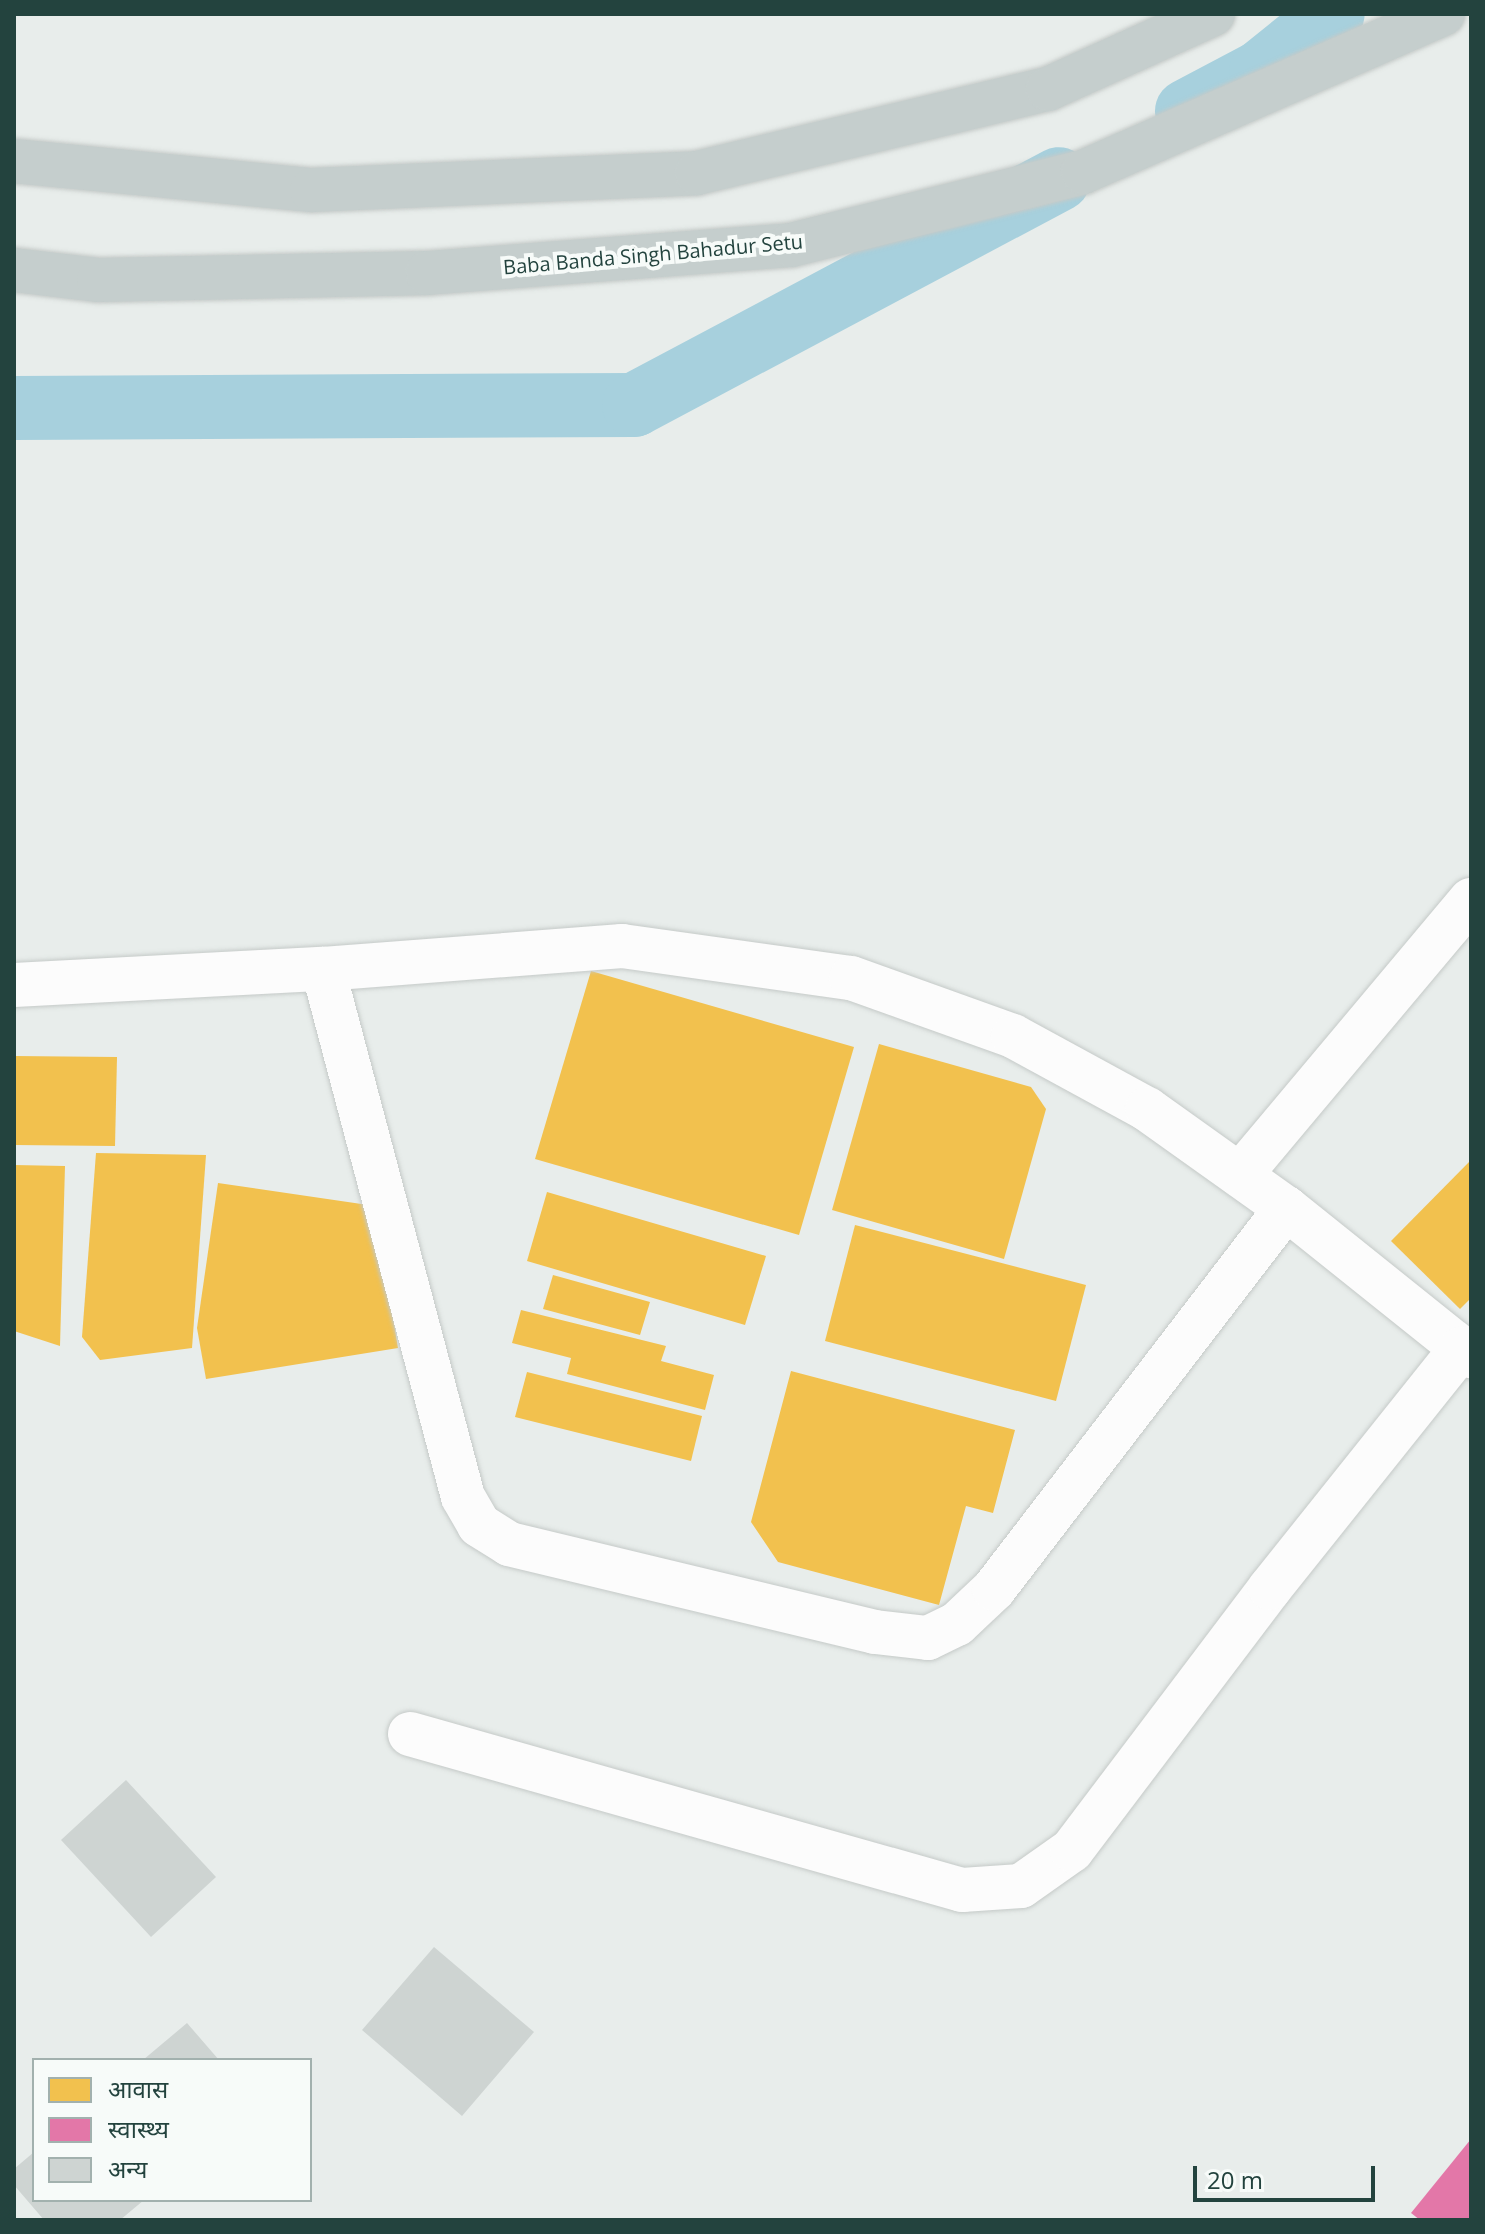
<!DOCTYPE html>
<html>
<head>
<meta charset="utf-8">
<style>
  body { margin:0 }
  #map { position:relative; width:1485px; height:2234px; overflow:hidden; background:#e8edeb; font-family:"Open Sans","Noto Sans Devanagari",sans-serif }
  div>[style] { position:absolute }
  [style*='--x'] { left:calc(var(--x)*1px); top:calc(var(--y)*1px); width:calc(var(--w)*1px); rotate:calc(var(--a)*1deg) }
  .homes>* { inset:0; background:#f2c14e }
  .health>* { inset:0; background:#e377a8 }
  .stream>* { height:18px; margin:-9px; padding:0 9px; transform-origin:9px; border-radius:9px; background:#a7d0dd }
  .canal>* { height:64px; margin:-32px; padding:0 32px; transform-origin:32px; border-radius:32px; background:#a7d0dd }
  .building>* { inset:0; background:#ced4d2 }
  .roads { filter:drop-shadow(0 0 2px #c5cac8) drop-shadow(0 0 2px #c5cac8) }
  .minor>* { height:44px; margin:-22px; padding:0 22px; transform-origin:22px; border-radius:22px; background:#fcfcfc }
  .trunk>* { height:44px; margin:-22px; padding:0 22px; transform-origin:22px; border-radius:22px; background:#c5cecd }
  span { translate:-50% -50%; white-space:nowrap; text-align:center; line-height:1.15; -webkit-text-stroke:8px #f7fbf9; paint-order:stroke }
  .street-label { font-size:20px; color:#23433e }
  .frame { position:absolute; inset:0; border:16px solid #23433e; pointer-events:none }
  .legend { position:absolute; left:32px; top:2058px; width:280px; height:144px; box-sizing:border-box; background:#f7fbf9; border:2px solid #a2b1ae; margin:0; padding:10px 14px; list-style:none; font-size:24px; color:#23433e }
  .legend li { display:flex; align-items:center; gap:16px; height:40px }
  .legend b { width:40px; border:2px solid #a2b1ae }
  .scale { position:absolute; left:1193px; top:2166px; width:182px; height:36px; box-sizing:border-box; border:4px solid #23433e; border-top:0; padding-left:10px; font-size:24px; line-height:28px; white-space:nowrap; color:#23433e; -webkit-text-stroke:6px #f7fbf9; paint-order:stroke }
</style>
</head>
<body>
<div id="map">
  <div class="homes">
    <div style="clip-path:polygon(591px 971px,854px 1047px,799px 1235px,535px 1159px)"></div>
    <div style="clip-path:polygon(879px 1044px,1031px 1087px,1046px 1109px,1004px 1259px,832px 1210px)"></div>
    <div style="clip-path:polygon(14px 1056px,117px 1057px,115px 1146px,14px 1145px)"></div>
    <div style="clip-path:polygon(96px 1153px,206px 1155px,192px 1348px,100px 1360px,82px 1337px)"></div>
    <div style="clip-path:polygon(1471px 1160px,1471px 1298px,1460px 1309px,1391px 1241px)"></div>
    <div style="clip-path:polygon(14px 1165px,65px 1166px,60px 1346px,14px 1331px)"></div>
    <div style="clip-path:polygon(218px 1183px,375px 1206px,398px 1348px,206px 1379px,197px 1328px)"></div>
    <div style="clip-path:polygon(547px 1192px,766px 1256px,745px 1325px,527px 1261px)"></div>
    <div style="clip-path:polygon(855px 1225px,1086px 1285px,1056px 1401px,825px 1341px)"></div>
    <div style="clip-path:polygon(553px 1275px,650px 1302px,640px 1335px,543px 1309px)"></div>
    <div style="clip-path:polygon(521px 1310px,666px 1346px,661px 1361px,714px 1375px,705px 1410px,567px 1374px,571px 1358px,512px 1343px)"></div>
    <div style="clip-path:polygon(791px 1371px,1015px 1430px,993px 1513px,966px 1506px,939px 1605px,778px 1562px,751px 1522px)"></div>
    <div style="clip-path:polygon(527px 1372px,702px 1416px,691px 1461px,515px 1417px)"></div>
  </div>
  <div class="health">
    <div style="clip-path:polygon(1471px 2139px,1471px 2220px,1420px 2220px,1411px 2213px)"></div>
  </div>
  <div class="stream">
    <div style="--x:14;--y:412;--w:6;--a:-39"></div>
  </div>
  <div class="canal">
    <div style="--x:1187;--y:111;--w:84;--a:-27.8"></div>
    <div style="--x:1261;--y:72;--w:92;--a:-38.9"></div>
    <div style="--x:14;--y:408;--w:620;--a:-0.28"></div>
    <div style="--x:634;--y:405;--w:481;--a:-28"></div>
  </div>
  <div class="building">
    <div style="clip-path:polygon(126px 1780px,216px 1877px,151px 1937px,61px 1840px)"></div>
    <div style="clip-path:polygon(434px 1947px,534px 2032px,462px 2116px,362px 2030px)"></div>
    <div style="clip-path:polygon(187px 2023px,219px 2060px,143px 2060px)"></div>
    <div style="clip-path:polygon(34px 2152px,34px 2200px,144px 2200px,120px 2220px,44px 2220px,14px 2185px,14px 2169px)"></div>
  </div>
  <div class="roads">
    <div class="minor">
      <div style="--x:323;--y:969;--w:546;--a:75.15"></div>
      <div style="--x:463;--y:1497;--w:32;--a:60"></div>
      <div style="--x:479;--y:1525;--w:36;--a:32"></div>
      <div style="--x:509;--y:1544;--w:376;--a:13.5"></div>
      <div style="--x:875;--y:1632;--w:53;--a:6.5"></div>
      <div style="--x:928;--y:1638;--w:32;--a:-26"></div>
      <div style="--x:957;--y:1624;--w:51;--a:-43.4"></div>
      <div style="--x:994;--y:1589;--w:480;--a:-52.5"></div>
      <div style="--x:14;--y:985;--w:309;--a:-3"></div>
      <div style="--x:323;--y:969;--w:300;--a:-4.4"></div>
      <div style="--x:622;--y:946;--w:231;--a:8"></div>
      <div style="--x:851;--y:978;--w:172;--a:19.7"></div>
      <div style="--x:1013;--y:1036;--w:153;--a:28.6"></div>
      <div style="--x:1147;--y:1109;--w:171;--a:35.5"></div>
      <div style="--x:1286;--y:1208;--w:237;--a:38.7"></div>
      <div style="--x:1240;--y:1175;--w:359;--a:-50"></div>
      <div style="--x:410;--y:1734;--w:574;--a:15.78"></div>
      <div style="--x:962;--y:1890;--w:59;--a:-3.9"></div>
      <div style="--x:1021;--y:1886;--w:62;--a:-35.2"></div>
      <div style="--x:1072;--y:1850;--w:328;--a:-52.9"></div>
      <div style="--x:1270;--y:1588;--w:306;--a:-51.4"></div>
    </div>
    <div class="trunk">
      <div style="--x:14;--y:161;--w:299;--a:5.6"></div>
      <div style="--x:312;--y:190;--w:385;--a:-2.5"></div>
      <div style="--x:697;--y:173;--w:361;--a:-13.5"></div>
      <div style="--x:1048;--y:89;--w:181;--a:-24.4"></div>
      <div style="--x:14;--y:270;--w:86;--a:6.7"></div>
      <div style="--x:99;--y:280;--w:329;--a:-1.2"></div>
      <div style="--x:428;--y:273;--w:364;--a:-4.4"></div>
      <div style="--x:791;--y:245;--w:301;--a:-14"></div>
      <div style="--x:1083;--y:172;--w:393;--a:-23.7"></div>
    </div>
  </div>
  <div class="street-label">
    <span style="left:653px;top:254px;rotate:-5deg">Baba Banda Singh Bahadur Setu</span>
  </div>
  <div class="frame"></div>
  <ul class="legend">
  <li><b style="height:22px;background:#f2c14e"></b>आवास</li>
  <li><b style="height:22px;background:#e377a8"></b>स्वास्थ्य</li>
  <li><b style="height:22px;background:#ced4d2"></b>अन्य</li>
  </ul>
  <div class="scale">20 m</div>
</div>
</body>
</html>
